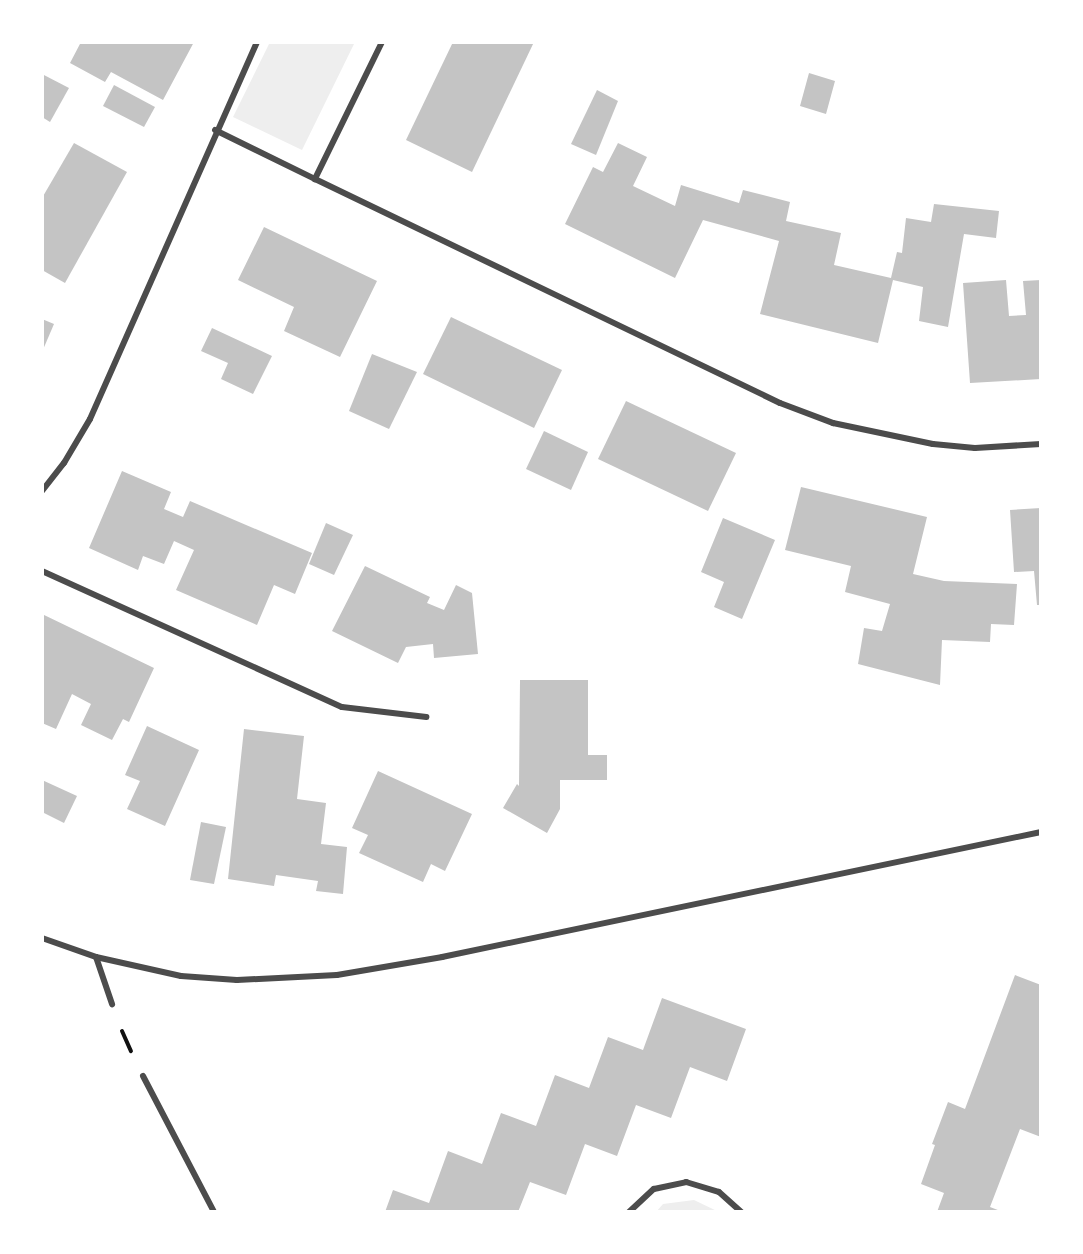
<!DOCTYPE html>
<html>
<head>
<meta charset="utf-8">
<style>
  body { margin:0 }
  #map { position:relative; width:1083px; height:1254px; overflow:hidden; background:#fff; font-family:"Roboto Condensed",sans-serif }
  div>[style] { position:absolute }
  [style*='--x'] { left:calc(var(--x)*1px); top:calc(var(--y)*1px); width:calc(var(--w)*1px); rotate:calc(var(--a)*1deg) }
  .green>* { inset:0; background:#eee }
  .building>* { inset:0; background:#c4c4c4 }
  .path>* { height:4px; margin:-2px; padding:0 2px; transform-origin:2px; border-radius:2px; background:#111 }
  .minor>* { height:6px; margin:-3px; padding:0 3px; transform-origin:3px; border-radius:3px; background:#4c4c4c }
  span { translate:-50% -50%; white-space:nowrap; text-align:center; line-height:1.15; -webkit-text-stroke:5px #fff; paint-order:stroke }
  .frame { position:absolute; inset:0; border:44px solid #fff; pointer-events:none }
</style>
</head>
<body>
<div id="map">
  <div class="green">
    <div style="clip-path:polygon(270px 42px,355px 42px,302px 150px,233px 117px)"></div>
    <div style="clip-path:polygon(694px 1200px,719px 1212px,656px 1212px,663px 1204px)"></div>
  </div>
  <div class="building">
    <div style="clip-path:polygon(81px 42px,194px 42px,163px 100px,111px 72px,105px 82px,70px 63px)"></div>
    <div style="clip-path:polygon(453px 42px,534px 42px,472px 172px,406px 140px)"></div>
    <div style="clip-path:polygon(809px 73px,835px 81px,826px 114px,800px 106px)"></div>
    <div style="clip-path:polygon(42px 74px,69px 88px,50px 122px,42px 117px)"></div>
    <div style="clip-path:polygon(114px 85px,155px 107px,144px 127px,103px 106px)"></div>
    <div style="clip-path:polygon(597px 90px,618px 101px,596px 155px,571px 144px)"></div>
    <div style="clip-path:polygon(74px 143px,127px 172px,65px 283px,42px 270px,42px 198px)"></div>
    <div style="clip-path:polygon(618px 143px,647px 157px,633px 186px,675px 206px,681px 185px,739px 203px,743px 190px,790px 202px,786px 221px,841px 233px,834px 265px,891px 278px,897px 252px,902px 253px,906px 218px,931px 222px,934px 204px,999px 211px,996px 238px,964px 234px,948px 327px,919px 321px,923px 287px,893px 280px,878px 343px,760px 314px,779px 241px,703px 220px,675px 278px,565px 224px,593px 167px,603px 172px)"></div>
    <div style="clip-path:polygon(264px 227px,377px 281px,340px 357px,284px 331px,294px 307px,238px 280px)"></div>
    <div style="clip-path:polygon(1006px 280px,1009px 316px,1026px 315px,1023px 281px,1041px 280px,1041px 379px,970px 383px,963px 283px)"></div>
    <div style="clip-path:polygon(451px 317px,562px 370px,534px 428px,423px 374px)"></div>
    <div style="clip-path:polygon(42px 319px,54px 324px,42px 352px)"></div>
    <div style="clip-path:polygon(212px 328px,272px 356px,253px 394px,221px 379px,228px 363px,201px 351px)"></div>
    <div style="clip-path:polygon(372px 354px,417px 372px,389px 429px,349px 411px)"></div>
    <div style="clip-path:polygon(626px 401px,736px 453px,708px 511px,598px 459px)"></div>
    <div style="clip-path:polygon(544px 431px,588px 452px,571px 490px,526px 469px)"></div>
    <div style="clip-path:polygon(122px 471px,171px 492px,164px 509px,183px 517px,190px 501px,312px 553px,295px 594px,274px 585px,257px 625px,176px 590px,194px 550px,174px 541px,164px 564px,143px 556px,138px 570px,89px 548px)"></div>
    <div style="clip-path:polygon(801px 487px,927px 517px,913px 574px,944px 581px,1017px 584px,1014px 625px,991px 624px,990px 642px,942px 640px,940px 685px,858px 664px,864px 628px,882px 631px,890px 604px,845px 592px,851px 566px,785px 550px)"></div>
    <div style="clip-path:polygon(1041px 508px,1041px 605px,1037px 605px,1034px 571px,1014px 572px,1010px 510px)"></div>
    <div style="clip-path:polygon(723px 518px,775px 540px,742px 619px,714px 607px,724px 582px,701px 572px)"></div>
    <div style="clip-path:polygon(326px 523px,353px 535px,334px 575px,309px 564px)"></div>
    <div style="clip-path:polygon(365px 566px,430px 597px,427px 603px,444px 610px,456px 585px,472px 593px,478px 654px,434px 658px,433px 644px,406px 647px,398px 663px,332px 631px)"></div>
    <div style="clip-path:polygon(42px 614px,154px 668px,129px 722px,123px 719px,112px 740px,81px 725px,91px 704px,72px 694px,56px 729px,42px 723px)"></div>
    <div style="clip-path:polygon(520px 680px,588px 680px,588px 755px,607px 755px,607px 780px,560px 780px,560px 809px,547px 833px,503px 808px,517px 784px,519px 786px)"></div>
    <div style="clip-path:polygon(147px 726px,199px 750px,165px 826px,127px 809px,140px 781px,125px 775px)"></div>
    <div style="clip-path:polygon(244px 729px,304px 736px,297px 799px,326px 803px,321px 844px,347px 847px,343px 894px,316px 891px,318px 881px,276px 875px,274px 886px,228px 879px)"></div>
    <div style="clip-path:polygon(378px 771px,472px 814px,445px 871px,431px 864px,423px 882px,359px 853px,368px 835px,352px 828px)"></div>
    <div style="clip-path:polygon(42px 780px,77px 796px,64px 823px,42px 812px)"></div>
    <div style="clip-path:polygon(201px 822px,226px 827px,214px 884px,190px 880px)"></div>
    <div style="clip-path:polygon(1015px 975px,1041px 985px,1041px 1137px,1020px 1129px,990px 1207px,1003px 1212px,937px 1212px,944px 1193px,921px 1184px,935px 1145px,932px 1144px,948px 1102px,965px 1109px)"></div>
    <div style="clip-path:polygon(662px 998px,746px 1029px,727px 1081px,690px 1067px,671px 1118px,636px 1105px,617px 1156px,585px 1144px,566px 1195px,530px 1182px,518px 1212px,385px 1212px,393px 1190px,429px 1203px,448px 1151px,482px 1164px,501px 1113px,536px 1126px,555px 1075px,589px 1088px,608px 1037px,643px 1050px)"></div>
  </div>
  <div class="path">
    <div style="--x:122;--y:1031;--w:22;--a:66"></div>
  </div>
  <div class="minor">
    <div style="--x:382;--y:42;--w:153;--a:116.1"></div>
    <div style="--x:315;--y:179;--w:516;--a:25.72"></div>
    <div style="--x:780;--y:403;--w:57;--a:20.7"></div>
    <div style="--x:833;--y:423;--w:102;--a:11.9"></div>
    <div style="--x:933;--y:444;--w:42;--a:5.4"></div>
    <div style="--x:975;--y:448;--w:66;--a:-3.5"></div>
    <div style="--x:215;--y:130;--w:111;--a:26.1"></div>
    <div style="--x:42;--y:491;--w:36;--a:-52"></div>
    <div style="--x:64;--y:463;--w:51;--a:-59.4"></div>
    <div style="--x:90;--y:419;--w:412;--a:-66.1"></div>
    <div style="--x:42;--y:571;--w:329;--a:24.4"></div>
    <div style="--x:342;--y:707;--w:85;--a:6.8"></div>
    <div style="--x:42;--y:938;--w:57;--a:19.4"></div>
    <div style="--x:96;--y:957;--w:87;--a:12.6"></div>
    <div style="--x:181;--y:976;--w:56;--a:4.1"></div>
    <div style="--x:237;--y:980;--w:100;--a:-2.9"></div>
    <div style="--x:337;--y:975;--w:107;--a:-9.7"></div>
    <div style="--x:442;--y:957;--w:612;--a:-11.79"></div>
    <div style="--x:96;--y:957;--w:50;--a:71.2"></div>
    <div style="--x:143;--y:1076;--w:153;--a:62.4"></div>
    <div style="--x:629;--y:1212;--w:34;--a:-43"></div>
    <div style="--x:654;--y:1189;--w:33;--a:-12"></div>
    <div style="--x:686;--y:1182;--w:34;--a:17"></div>
    <div style="--x:719;--y:1192;--w:30;--a:42"></div>
  </div>
  <div class="frame"></div>
</div>
</body>
</html>
